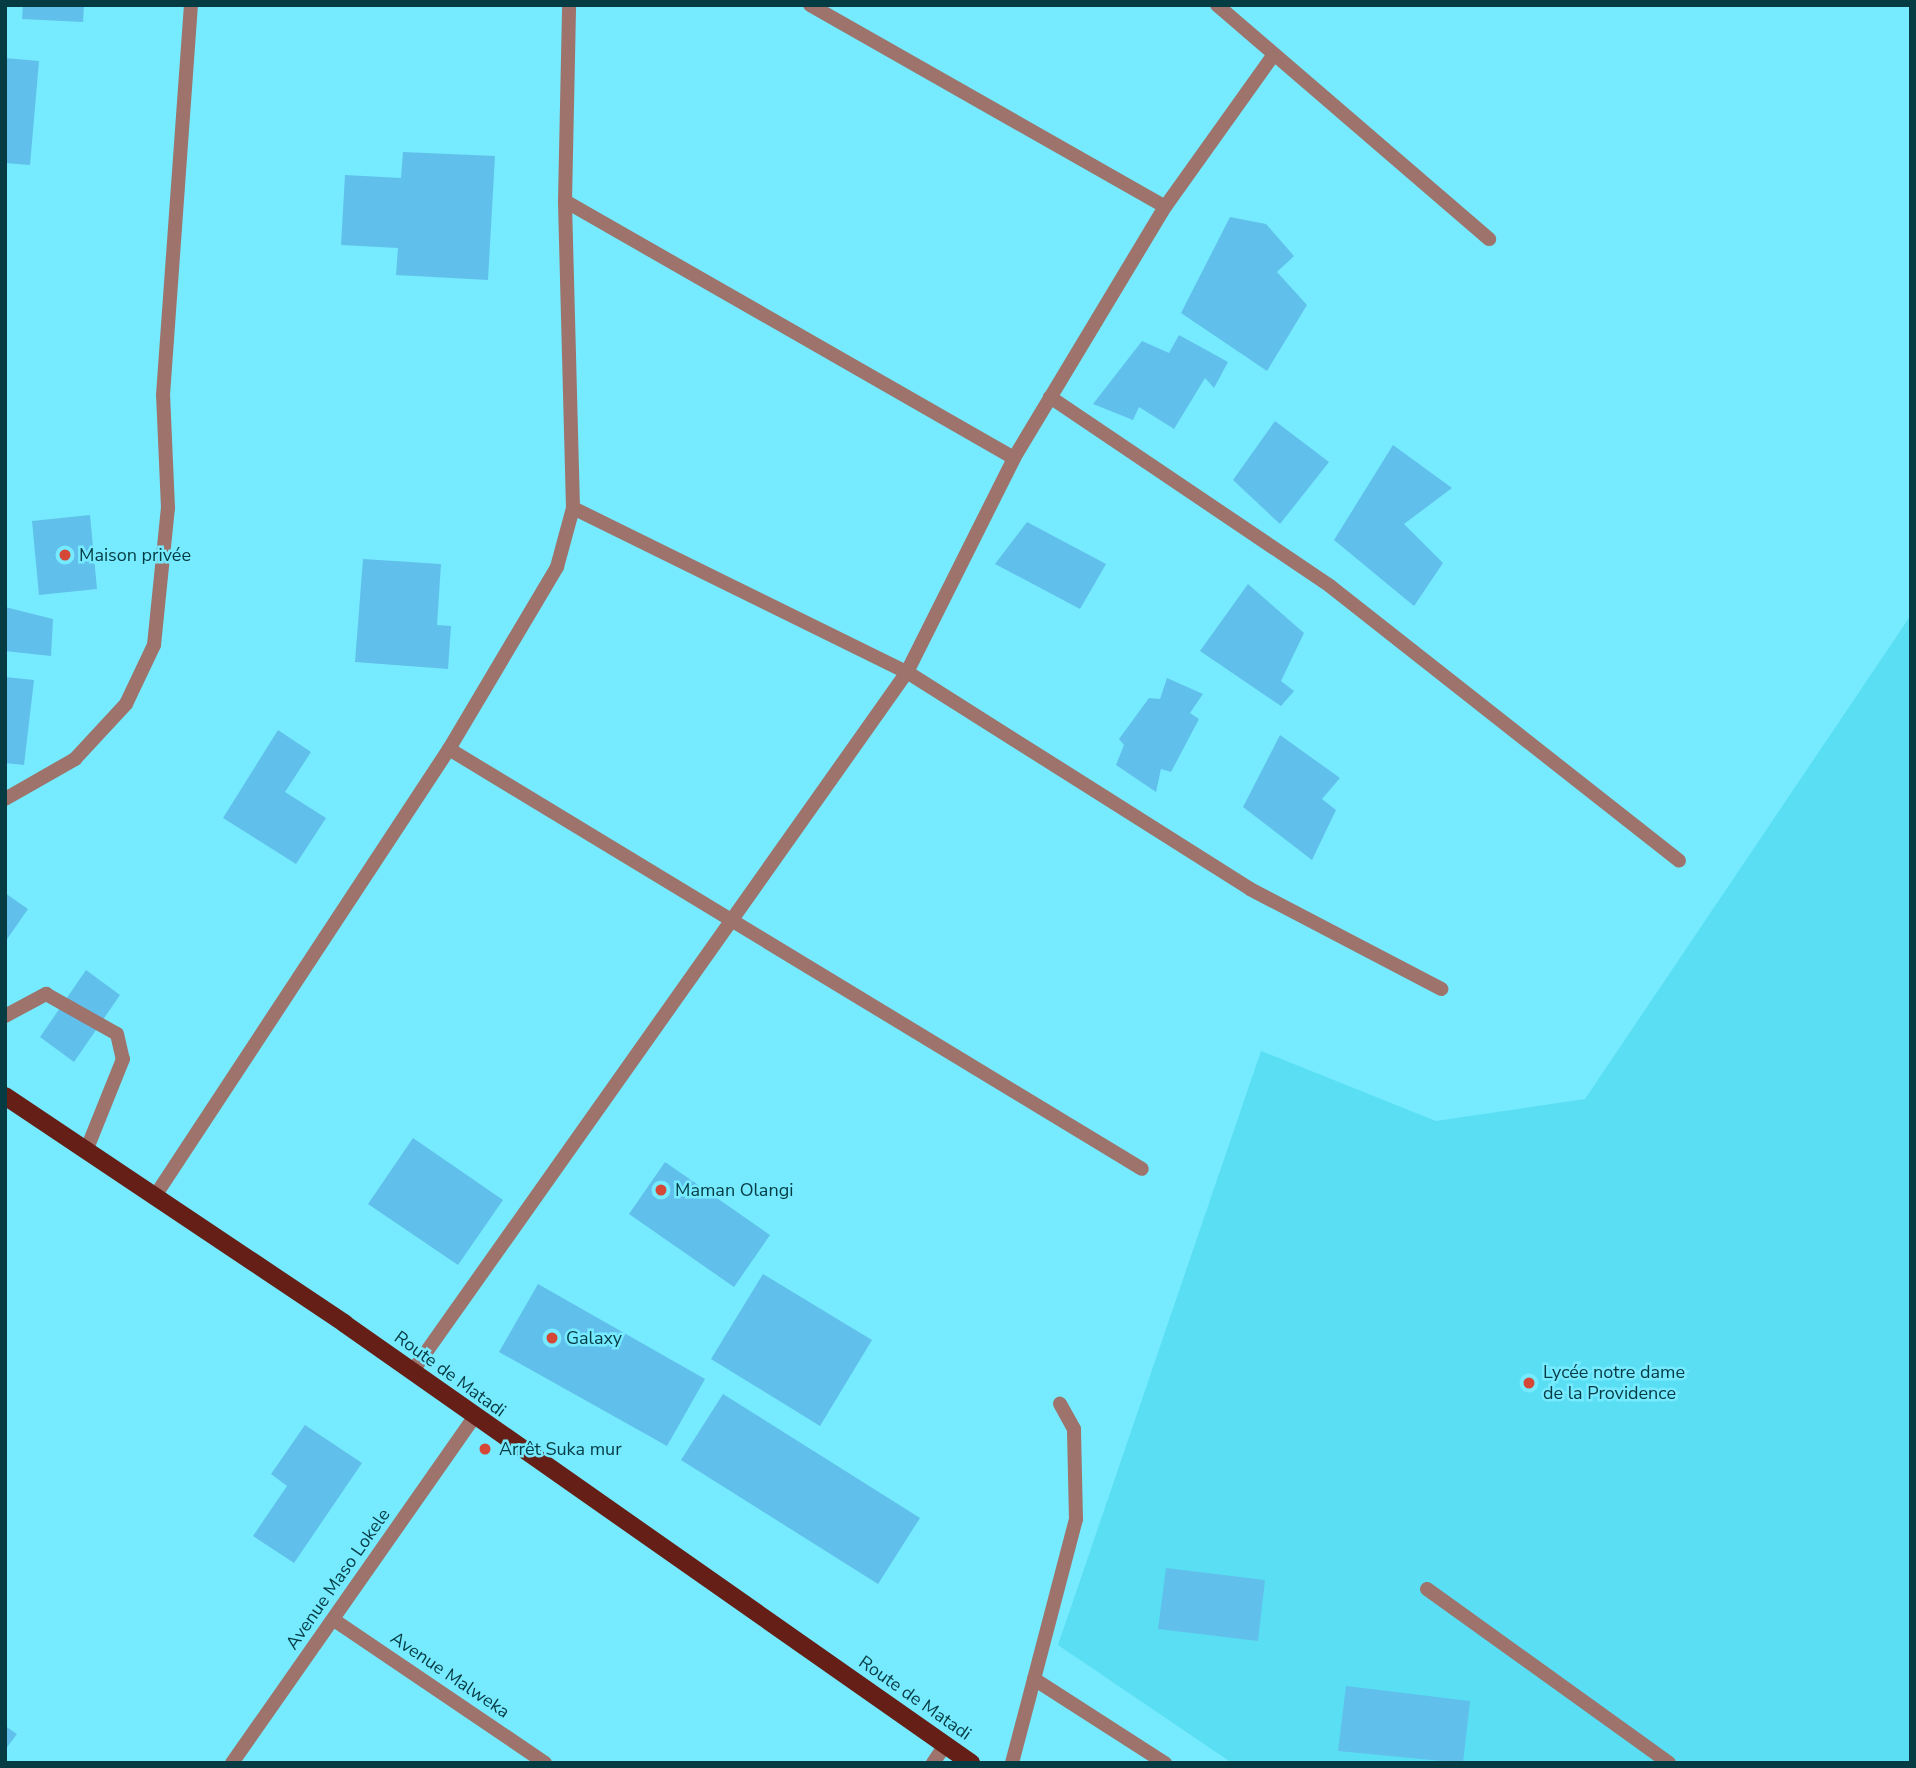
<!DOCTYPE html>
<html>
<head>
<meta charset="utf-8">
<style>
  body { margin:0 }
  #map { position:relative; width:1916px; height:1768px; overflow:hidden; background:#76eafe; font-family:"Nunito Sans",sans-serif }
  div>[style] { position:absolute }
  [style*='--x'] { left:calc(var(--x)*1px); top:calc(var(--y)*1px); width:calc(var(--w)*1px); rotate:calc(var(--a)*1deg) }
  .built>* { inset:0; background:#5adef3 }
  .building>* { inset:0; background:#61c0eb }
  .lane>* { height:14px; margin:-7px; padding:0 7px; transform-origin:7px; border-radius:7px; background:#9d736c }
  .street>* { height:14px; margin:-7px; padding:0 7px; transform-origin:7px; border-radius:7px; background:#9d736c }
  .primary>* { height:18px; margin:-9px; padding:0 9px; transform-origin:9px; border-radius:9px; background:#651f17 }
  .dots>* { width:19px; height:19px; translate:-50% -50%; box-sizing:border-box; border:4px solid #76eafe; border-radius:50% }
  span { translate:-50% -50%; white-space:nowrap; text-align:center; line-height:1.15; -webkit-text-stroke:5px #76eafe; paint-order:stroke }
  .poi-label { font-size:18px; color:#053c44 }
  .left { translate:0 -50%; text-align:left }
  .street-label { font-size:18px; color:#053c44 }
  .frame { position:absolute; inset:0; border:7px solid #053c44; pointer-events:none }
</style>
</head>
<body>
<div id="map">
  <div class="built">
    <div style="clip-path:polygon(1911px 615px,1911px 1763px,1232px 1763px,1058px 1645px,1261px 1051px,1436px 1121px,1585px 1099px)"></div>
  </div>
  <div class="building">
    <div style="clip-path:polygon(23px 5px,84px 5px,83px 22px,22px 19px)"></div>
    <div style="clip-path:polygon(5px 58px,39px 61px,30px 165px,5px 163px)"></div>
    <div style="clip-path:polygon(403px 152px,495px 156px,488px 280px,396px 275px,398px 248px,341px 245px,345px 175px,401px 178px)"></div>
    <div style="clip-path:polygon(1230px 217px,1266px 224px,1294px 256px,1277px 272px,1307px 305px,1267px 371px,1181px 313px)"></div>
    <div style="clip-path:polygon(1179px 335px,1228px 362px,1214px 388px,1205px 378px,1174px 429px,1139px 407px,1133px 420px,1093px 404px,1142px 341px,1169px 353px)"></div>
    <div style="clip-path:polygon(1275px 421px,1329px 462px,1280px 524px,1233px 480px)"></div>
    <div style="clip-path:polygon(1393px 445px,1452px 488px,1404px 524px,1443px 563px,1414px 606px,1334px 540px)"></div>
    <div style="clip-path:polygon(90px 515px,97px 589px,39px 595px,32px 521px)"></div>
    <div style="clip-path:polygon(1027px 522px,1106px 564px,1080px 609px,995px 564px)"></div>
    <div style="clip-path:polygon(363px 559px,441px 564px,437px 625px,451px 626px,448px 669px,355px 662px)"></div>
    <div style="clip-path:polygon(1248px 584px,1304px 633px,1281px 681px,1294px 691px,1281px 706px,1200px 651px)"></div>
    <div style="clip-path:polygon(5px 607px,53px 619px,51px 656px,5px 651px)"></div>
    <div style="clip-path:polygon(5px 677px,34px 680px,24px 765px,5px 763px)"></div>
    <div style="clip-path:polygon(1167px 678px,1203px 694px,1190px 713px,1199px 719px,1171px 772px,1161px 769px,1156px 792px,1116px 765px,1124px 745px,1119px 739px,1149px 698px,1160px 699px)"></div>
    <div style="clip-path:polygon(278px 730px,311px 752px,285px 792px,326px 818px,296px 864px,223px 818px)"></div>
    <div style="clip-path:polygon(1280px 735px,1340px 778px,1322px 799px,1336px 810px,1312px 860px,1243px 807px)"></div>
    <div style="clip-path:polygon(5px 893px,28px 909px,5px 942px)"></div>
    <div style="clip-path:polygon(86px 970px,120px 995px,74px 1062px,40px 1037px)"></div>
    <div style="clip-path:polygon(413px 1138px,503px 1200px,458px 1265px,368px 1204px)"></div>
    <div style="clip-path:polygon(665px 1162px,770px 1235px,734px 1287px,629px 1214px)"></div>
    <div style="clip-path:polygon(763px 1274px,872px 1340px,820px 1426px,711px 1359px)"></div>
    <div style="clip-path:polygon(538px 1284px,705px 1379px,667px 1446px,499px 1352px)"></div>
    <div style="clip-path:polygon(723px 1394px,920px 1518px,878px 1584px,681px 1460px)"></div>
    <div style="clip-path:polygon(305px 1425px,362px 1463px,294px 1563px,253px 1536px,287px 1486px,271px 1474px)"></div>
    <div style="clip-path:polygon(1166px 1568px,1265px 1580px,1258px 1641px,1158px 1629px)"></div>
    <div style="clip-path:polygon(1346px 1686px,1470px 1701px,1463px 1763px,1338px 1751px)"></div>
    <div style="clip-path:polygon(5px 1726px,17px 1734px,5px 1750px)"></div>
  </div>
  <div class="lane">
    <div style="--x:5;--y:1016;--w:47;--a:-28.2"></div>
    <div style="--x:46;--y:994;--w:81;--a:29.4"></div>
    <div style="--x:117;--y:1034;--w:26;--a:77"></div>
    <div style="--x:123;--y:1059;--w:99;--a:111.9"></div>
    <div style="--x:1427;--y:1589;--w:298;--a:35.7"></div>
  </div>
  <div class="street">
    <div style="--x:810;--y:5;--w:408;--a:29.6"></div>
    <div style="--x:1217;--y:5;--w:359;--a:40.7"></div>
    <div style="--x:565;--y:201;--w:517;--a:29.79"></div>
    <div style="--x:1050;--y:397;--w:338;--a:34"></div>
    <div style="--x:1330;--y:586;--w:444;--a:38.2"></div>
    <div style="--x:573;--y:508;--w:372;--a:26.2"></div>
    <div style="--x:907;--y:672;--w:406;--a:32.3"></div>
    <div style="--x:1250;--y:889;--w:216;--a:27.6"></div>
    <div style="--x:449;--y:749;--w:810;--a:31.22"></div>
    <div style="--x:5;--y:799;--w:81;--a:-29.7"></div>
    <div style="--x:75;--y:759;--w:75;--a:-47.2"></div>
    <div style="--x:126;--y:704;--w:65;--a:-64.6"></div>
    <div style="--x:154;--y:645;--w:138;--a:-84.2"></div>
    <div style="--x:168;--y:508;--w:113;--a:-92.5"></div>
    <div style="--x:163;--y:395;--w:391;--a:-85.9"></div>
    <div style="--x:155;--y:1196;--w:535;--a:-56.67"></div>
    <div style="--x:449;--y:749;--w:212;--a:-59.3"></div>
    <div style="--x:557;--y:567;--w:61;--a:-74.8"></div>
    <div style="--x:573;--y:508;--w:307;--a:-91.5"></div>
    <div style="--x:565;--y:201;--w:196;--a:-88.8"></div>
    <div style="--x:412;--y:1372;--w:857;--a:-54.73"></div>
    <div style="--x:907;--y:672;--w:239;--a:-63.4"></div>
    <div style="--x:1014;--y:458;--w:293;--a:-59"></div>
    <div style="--x:1165;--y:207;--w:184;--a:-54.5"></div>
    <div style="--x:334;--y:1620;--w:255;--a:34.1"></div>
    <div style="--x:1034;--y:1679;--w:156;--a:32.7"></div>
    <div style="--x:232;--y:1763;--w:422;--a:-55"></div>
    <div style="--x:933;--y:1763;--w:22;--a:-56"></div>
    <div style="--x:1012;--y:1763;--w:252;--a:-75.3"></div>
    <div style="--x:1076;--y:1519;--w:90;--a:-91.3"></div>
    <div style="--x:1074;--y:1429;--w:29;--a:-119"></div>
  </div>
  <div class="primary">
    <div style="--x:5;--y:1096;--w:409;--a:33.8"></div>
    <div style="--x:345;--y:1324;--w:765;--a:35.04"></div>
  </div>
  <div class="dots">
    <div style="left:65px;top:555px;background:#d54837"></div>
    <div style="left:661px;top:1190px;background:#d54837"></div>
    <div style="left:552px;top:1338px;background:#d54837"></div>
    <div style="left:1529px;top:1383px;background:#d54837"></div>
    <div style="left:485px;top:1449px;background:#d54837"></div>
  </div>
  <div class="poi-label">
    <span class="left" style="left:79px;top:555px">Maison privée</span>
    <span class="left" style="left:675px;top:1190px">Maman Olangi</span>
    <span class="left" style="left:566px;top:1338px">Galaxy</span>
    <span class="left" style="left:1543px;top:1383px">Lycée notre dame<br>de la Providence</span>
    <span class="left" style="left:499px;top:1449px">Arrêt Suka mur</span>
  </div>
  <div class="street-label">
    <span style="left:450px;top:1374px;rotate:36deg">Route de Matadi</span>
    <span style="left:338px;top:1579px;rotate:-55deg">Avenue Maso Lokele</span>
    <span style="left:450px;top:1675px;rotate:34deg">Avenue Malweka</span>
    <span style="left:915px;top:1698px;rotate:35deg">Route de Matadi</span>
  </div>
  <div class="frame"></div>
</div>
</body>
</html>
